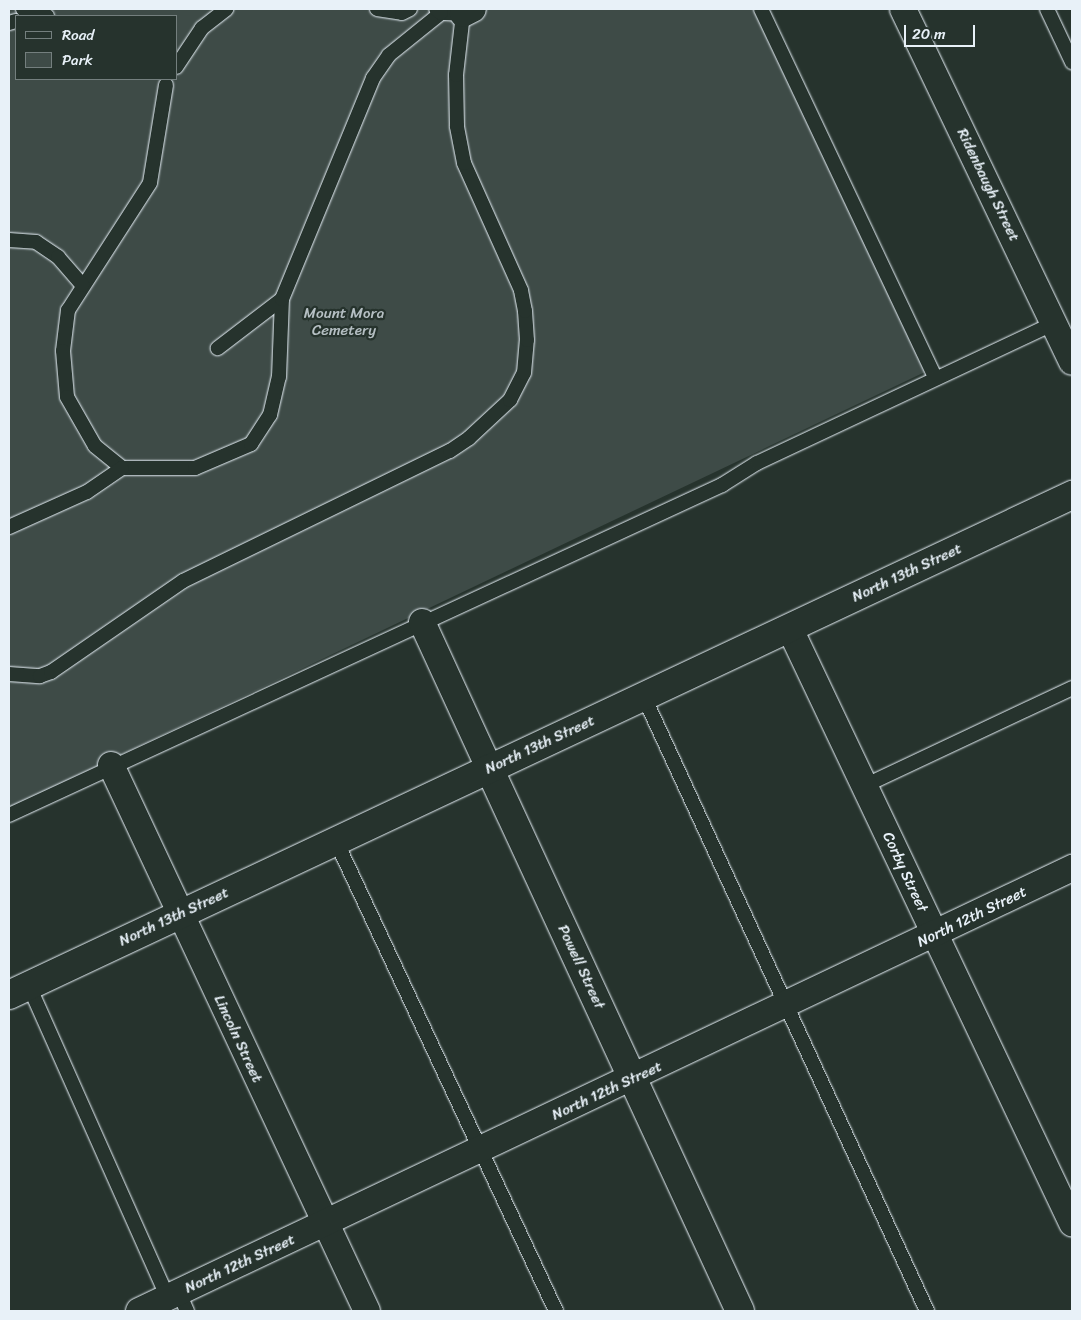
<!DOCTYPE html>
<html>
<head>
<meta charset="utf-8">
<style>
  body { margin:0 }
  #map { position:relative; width:1081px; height:1320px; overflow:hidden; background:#26332d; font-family:Sriracha,sans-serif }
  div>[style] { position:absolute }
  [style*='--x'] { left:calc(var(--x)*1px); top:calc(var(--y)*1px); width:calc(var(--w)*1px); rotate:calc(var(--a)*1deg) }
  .green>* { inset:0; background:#3e4b47 }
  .roads { filter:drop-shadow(0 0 1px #e8f1f8) drop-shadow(0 0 1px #e8f1f8) }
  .lane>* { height:14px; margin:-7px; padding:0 7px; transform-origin:7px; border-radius:7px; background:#26332d }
  .street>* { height:26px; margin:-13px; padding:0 13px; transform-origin:13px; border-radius:13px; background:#26332d }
  .secondary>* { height:28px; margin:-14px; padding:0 14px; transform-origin:14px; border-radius:14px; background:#26332d }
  span { translate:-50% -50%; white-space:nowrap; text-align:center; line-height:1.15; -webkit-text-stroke:4.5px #26332d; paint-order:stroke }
  .street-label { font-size:15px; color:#e8f1f8 }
  .park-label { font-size:15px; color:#b5bfc3 }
  .frame { position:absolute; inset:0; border:10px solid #e8f1f8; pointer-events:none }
  .legend { position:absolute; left:15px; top:15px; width:162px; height:65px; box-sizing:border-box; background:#26332d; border:1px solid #747f7e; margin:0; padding:6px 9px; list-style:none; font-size:15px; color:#e8f1f8 }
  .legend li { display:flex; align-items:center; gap:10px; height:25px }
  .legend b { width:25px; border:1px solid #747f7e }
  .scale { position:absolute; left:904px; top:25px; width:71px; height:22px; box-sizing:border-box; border:2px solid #e8f1f8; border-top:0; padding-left:6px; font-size:15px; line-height:18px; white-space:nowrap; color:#e8f1f8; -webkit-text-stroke:4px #26332d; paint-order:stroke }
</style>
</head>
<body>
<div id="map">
  <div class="green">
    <div style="clip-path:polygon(evenodd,9px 9px,753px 9px,925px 372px,9px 808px,9px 9px,16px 16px,176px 16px,176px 79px,16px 79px,16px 16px)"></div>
  </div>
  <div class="roads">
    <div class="lane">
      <div style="--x:23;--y:9;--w:25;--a:16"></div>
      <div style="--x:377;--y:9;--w:25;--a:9"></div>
      <div style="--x:402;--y:13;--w:9;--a:-27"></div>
      <div style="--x:761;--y:9;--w:407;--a:64.7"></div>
      <div style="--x:1047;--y:9;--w:59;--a:64.7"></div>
      <div style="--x:9;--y:23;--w:7;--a:-16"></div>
      <div style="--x:176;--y:67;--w:47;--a:-56.3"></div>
      <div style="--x:202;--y:28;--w:31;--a:-38"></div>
      <div style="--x:166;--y:85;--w:99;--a:99.3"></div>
      <div style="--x:150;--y:183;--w:151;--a:122.8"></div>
      <div style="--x:68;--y:310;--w:41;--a:97"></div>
      <div style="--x:63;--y:351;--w:46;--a:85"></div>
      <div style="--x:67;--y:397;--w:56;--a:60.3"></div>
      <div style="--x:95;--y:446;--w:35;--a:39"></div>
      <div style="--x:122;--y:468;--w:73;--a:0"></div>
      <div style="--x:195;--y:468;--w:61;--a:-23.2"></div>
      <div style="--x:251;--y:444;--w:35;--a:-57"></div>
      <div style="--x:270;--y:415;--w:39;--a:-77"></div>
      <div style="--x:279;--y:377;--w:78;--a:-87.8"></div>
      <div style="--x:282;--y:299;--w:81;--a:142.6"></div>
      <div style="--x:9;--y:240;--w:27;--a:4"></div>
      <div style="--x:36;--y:242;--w:27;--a:34"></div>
      <div style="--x:58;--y:257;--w:37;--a:49"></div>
      <div style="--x:282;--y:299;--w:239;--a:-67.6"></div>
      <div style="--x:373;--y:78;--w:28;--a:-55"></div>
      <div style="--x:389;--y:55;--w:67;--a:-38.9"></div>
      <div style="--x:9;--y:527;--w:85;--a:-24.2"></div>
      <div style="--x:87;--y:492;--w:42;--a:-34.4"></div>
      <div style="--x:9;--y:674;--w:31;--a:4"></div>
      <div style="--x:40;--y:676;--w:12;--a:-20"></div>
      <div style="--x:51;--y:672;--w:160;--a:-34.6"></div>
      <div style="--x:183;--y:581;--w:297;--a:-26"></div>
      <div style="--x:450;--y:451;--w:23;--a:-34"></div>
      <div style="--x:469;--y:438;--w:56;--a:-42.8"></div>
      <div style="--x:510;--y:400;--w:30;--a:-63"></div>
      <div style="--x:524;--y:373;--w:33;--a:-85"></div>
      <div style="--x:527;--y:340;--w:29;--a:-94"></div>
      <div style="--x:525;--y:311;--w:21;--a:-101"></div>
      <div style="--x:521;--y:290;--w:139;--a:-114.2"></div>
      <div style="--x:464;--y:163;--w:38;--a:-101"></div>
      <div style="--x:457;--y:126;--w:51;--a:-91.1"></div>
      <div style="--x:456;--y:75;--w:61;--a:-83.5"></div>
      <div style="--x:463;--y:14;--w:22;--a:-177"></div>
      <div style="--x:441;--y:13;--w:6;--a:-141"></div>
      <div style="--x:644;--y:697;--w:676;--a:65.25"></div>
      <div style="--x:864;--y:786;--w:230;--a:-25.2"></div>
      <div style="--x:9;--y:815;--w:786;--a:-24.84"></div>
      <div style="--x:722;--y:485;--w:41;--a:-32.2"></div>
      <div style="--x:757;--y:463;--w:328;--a:-25.2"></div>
      <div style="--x:336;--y:841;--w:519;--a:64.92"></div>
      <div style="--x:29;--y:986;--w:342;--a:66"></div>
      <div style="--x:179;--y:1293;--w:20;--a:66"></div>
    </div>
    <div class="street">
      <div style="--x:903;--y:9;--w:391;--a:64.4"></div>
      <div style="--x:463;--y:14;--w:11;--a:-27"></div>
      <div style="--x:422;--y:622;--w:161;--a:65.3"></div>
      <div style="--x:790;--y:629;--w:658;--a:64.6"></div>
      <div style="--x:111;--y:765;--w:603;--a:64.88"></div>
      <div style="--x:139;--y:1311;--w:1033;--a:-25.4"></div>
    </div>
    <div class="secondary">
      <div style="--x:489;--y:768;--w:598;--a:65.19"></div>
      <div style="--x:9;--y:995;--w:1175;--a:-25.19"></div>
    </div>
  </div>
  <div class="street-label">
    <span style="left:988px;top:185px;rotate:64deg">Ridenbaugh Street</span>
    <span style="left:907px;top:573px;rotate:-25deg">North 13th Street</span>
    <span style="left:540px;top:745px;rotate:-25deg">North 13th Street</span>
    <span style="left:905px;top:872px;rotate:65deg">Corby Street</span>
    <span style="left:174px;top:917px;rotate:-25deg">North 13th Street</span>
    <span style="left:972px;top:917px;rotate:-26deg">North 12th Street</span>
    <span style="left:581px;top:967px;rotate:65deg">Powell Street</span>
    <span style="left:238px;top:1039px;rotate:65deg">Lincoln Street</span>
    <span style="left:607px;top:1091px;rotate:-25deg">North 12th Street</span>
    <span style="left:240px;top:1264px;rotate:-25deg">North 12th Street</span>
  </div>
  <div class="park-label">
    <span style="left:344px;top:322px">Mount Mora<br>Cemetery</span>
  </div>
  <div class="frame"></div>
  <ul class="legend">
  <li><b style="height:6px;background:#26332d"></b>Road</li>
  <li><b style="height:14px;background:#3e4b47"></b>Park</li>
  </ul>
  <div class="scale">20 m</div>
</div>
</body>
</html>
